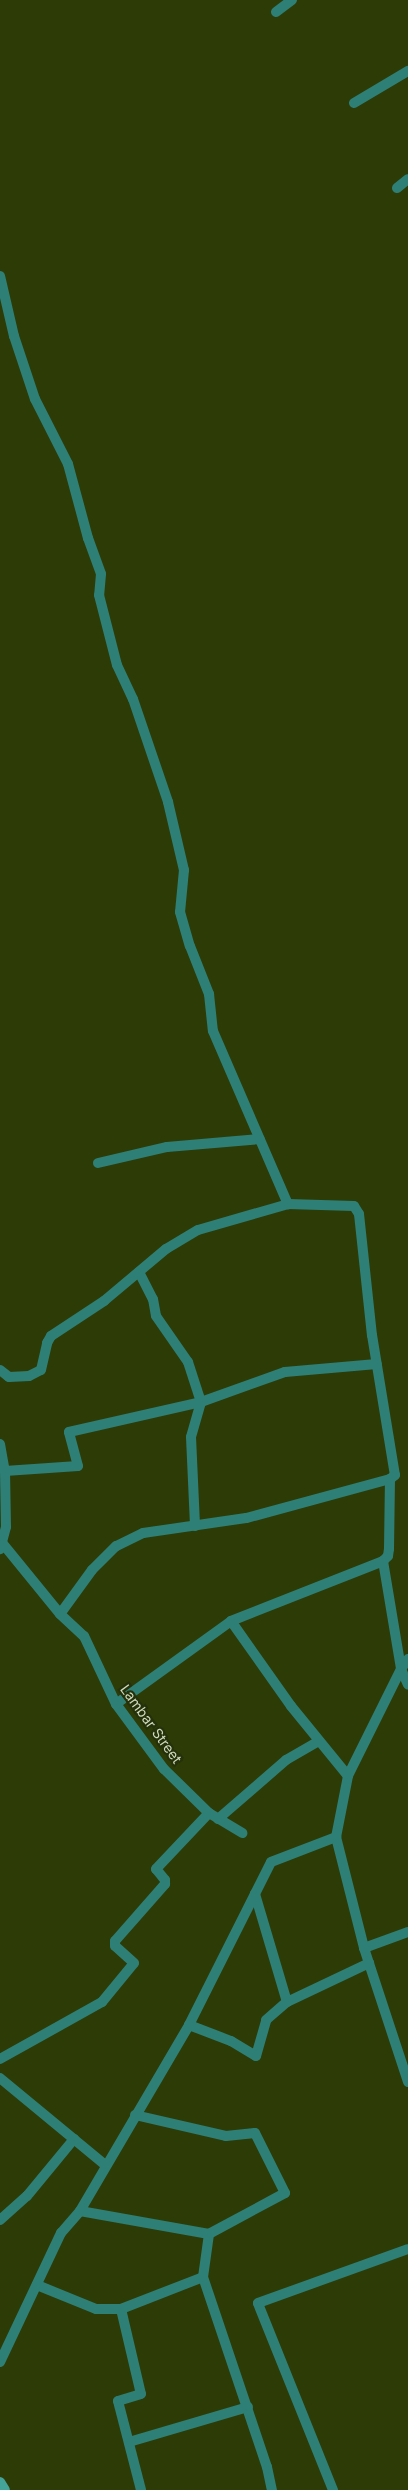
<!DOCTYPE html>
<html>
<head>
<meta charset="utf-8">
<style>
  body { margin:0 }
  #map { position:relative; width:408px; height:2490px; overflow:hidden; background:#2d3c06; font-family:Inter,sans-serif }
  div>[style] { position:absolute }
  [style*='--x'] { left:calc(var(--x)*1px); top:calc(var(--y)*1px); width:calc(var(--w)*1px); rotate:calc(var(--a)*1deg) }
  .street>* { height:10px; margin:-5px; padding:0 5px; transform-origin:5px; border-radius:5px; background:#2e8077 }
  .secondary>* { height:10px; margin:-5px; padding:0 5px; transform-origin:5px; border-radius:5px; background:#45a499 }
  span { translate:-50% -50%; white-space:nowrap; text-align:center; line-height:1.15; -webkit-text-stroke:4.5px #25310a; paint-order:stroke }
  .street-label { font-size:14px; color:#cfdabe }
</style>
</head>
<body>
<div id="map">
  <div class="street">
    <div style="--x:276;--y:12;--w:20;--a:-37"></div>
    <div style="--x:354;--y:103;--w:63;--a:-30.7"></div>
    <div style="--x:397;--y:188;--w:14;--a:-39"></div>
    <div style="--x:0;--y:276;--w:62;--a:76.9"></div>
    <div style="--x:14;--y:336;--w:66;--a:71.6"></div>
    <div style="--x:35;--y:399;--w:73;--a:63.1"></div>
    <div style="--x:68;--y:464;--w:77;--a:74.9"></div>
    <div style="--x:88;--y:538;--w:38;--a:70"></div>
    <div style="--x:101;--y:574;--w:21;--a:95"></div>
    <div style="--x:99;--y:595;--w:72;--a:75.6"></div>
    <div style="--x:117;--y:665;--w:38;--a:65"></div>
    <div style="--x:133;--y:699;--w:109;--a:71.2"></div>
    <div style="--x:168;--y:802;--w:70;--a:76.8"></div>
    <div style="--x:184;--y:870;--w:42;--a:95.4"></div>
    <div style="--x:180;--y:912;--w:35;--a:74"></div>
    <div style="--x:190;--y:946;--w:52;--a:68.4"></div>
    <div style="--x:209;--y:994;--w:37;--a:84"></div>
    <div style="--x:213;--y:1031;--w:189;--a:66.6"></div>
    <div style="--x:288;--y:1204;--w:66;--a:1.7"></div>
    <div style="--x:354;--y:1206;--w:9;--a:58"></div>
    <div style="--x:359;--y:1214;--w:122;--a:83.9"></div>
    <div style="--x:372;--y:1335;--w:142;--a:80.7"></div>
    <div style="--x:395;--y:1475;--w:6;--a:141"></div>
    <div style="--x:390;--y:1479;--w:149;--a:164.8"></div>
    <div style="--x:246;--y:1518;--w:104;--a:171.7"></div>
    <div style="--x:143;--y:1533;--w:30;--a:154"></div>
    <div style="--x:116;--y:1546;--w:34;--a:135"></div>
    <div style="--x:92;--y:1570;--w:54;--a:126"></div>
    <div style="--x:98;--y:1163;--w:71;--a:-13.1"></div>
    <div style="--x:167;--y:1147;--w:93;--a:-4.9"></div>
    <div style="--x:139;--y:1272;--w:30;--a:63"></div>
    <div style="--x:153;--y:1299;--w:17;--a:80"></div>
    <div style="--x:156;--y:1316;--w:56;--a:55.2"></div>
    <div style="--x:188;--y:1362;--w:42;--a:72"></div>
    <div style="--x:201;--y:1402;--w:36;--a:106"></div>
    <div style="--x:191;--y:1437;--w:89;--a:87.4"></div>
    <div style="--x:0;--y:1370;--w:11;--a:38"></div>
    <div style="--x:9;--y:1377;--w:20;--a:-3"></div>
    <div style="--x:29;--y:1376;--w:13;--a:-27"></div>
    <div style="--x:41;--y:1370;--w:28;--a:-77"></div>
    <div style="--x:47;--y:1343;--w:8;--a:-60"></div>
    <div style="--x:51;--y:1336;--w:64;--a:-33.4"></div>
    <div style="--x:104;--y:1301;--w:81;--a:-40"></div>
    <div style="--x:166;--y:1249;--w:37;--a:-31"></div>
    <div style="--x:198;--y:1230;--w:94;--a:-16.1"></div>
    <div style="--x:0;--y:1444;--w:27;--a:80"></div>
    <div style="--x:5;--y:1471;--w:56;--a:89"></div>
    <div style="--x:6;--y:1527;--w:23;--a:105"></div>
    <div style="--x:5;--y:1471;--w:73;--a:-3.9"></div>
    <div style="--x:78;--y:1466;--w:35;--a:-105"></div>
    <div style="--x:69;--y:1432;--w:135;--a:-12.8"></div>
    <div style="--x:201;--y:1402;--w:89;--a:-19.7"></div>
    <div style="--x:285;--y:1372;--w:92;--a:-5"></div>
    <div style="--x:3;--y:1544;--w:90;--a:50.8"></div>
    <div style="--x:60;--y:1614;--w:33;--a:43"></div>
    <div style="--x:84;--y:1636;--w:75;--a:64.8"></div>
    <div style="--x:116;--y:1704;--w:81;--a:53.6"></div>
    <div style="--x:164;--y:1769;--w:63;--a:44.4"></div>
    <div style="--x:209;--y:1813;--w:39;--a:31"></div>
    <div style="--x:383;--y:1561;--w:109;--a:80.5"></div>
    <div style="--x:401;--y:1669;--w:17;--a:66"></div>
    <div style="--x:231;--y:1621;--w:104;--a:54.8"></div>
    <div style="--x:291;--y:1706;--w:90;--a:50.8"></div>
    <div style="--x:408;--y:1659;--w:12;--a:125"></div>
    <div style="--x:401;--y:1669;--w:119;--a:116.4"></div>
    <div style="--x:348;--y:1776;--w:62;--a:101.1"></div>
    <div style="--x:336;--y:1837;--w:114;--a:75.8"></div>
    <div style="--x:364;--y:1948;--w:141;--a:71.8"></div>
    <div style="--x:116;--y:1704;--w:142;--a:-35.8"></div>
    <div style="--x:231;--y:1621;--w:163;--a:-21.5"></div>
    <div style="--x:383;--y:1561;--w:7;--a:-45"></div>
    <div style="--x:388;--y:1556;--w:7;--a:-82"></div>
    <div style="--x:389;--y:1549;--w:70;--a:-89.2"></div>
    <div style="--x:218;--y:1819;--w:90;--a:-40.9"></div>
    <div style="--x:286;--y:1760;--w:38;--a:-30"></div>
    <div style="--x:364;--y:1948;--w:47;--a:-20"></div>
    <div style="--x:287;--y:2002;--w:91;--a:-25.4"></div>
    <div style="--x:189;--y:2025;--w:45;--a:20.9"></div>
    <div style="--x:231;--y:2041;--w:29;--a:31"></div>
    <div style="--x:256;--y:2056;--w:37;--a:-74"></div>
    <div style="--x:266;--y:2020;--w:28;--a:-41"></div>
    <div style="--x:287;--y:2002;--w:113;--a:-106.5"></div>
    <div style="--x:0;--y:2059;--w:117;--a:-29.2"></div>
    <div style="--x:102;--y:2002;--w:50;--a:-50.6"></div>
    <div style="--x:134;--y:1963;--w:25;--a:-138"></div>
    <div style="--x:115;--y:1946;--w:5;--a:-90"></div>
    <div style="--x:115;--y:1941;--w:76;--a:-48.7"></div>
    <div style="--x:165;--y:1884;--w:4;--a:-90"></div>
    <div style="--x:165;--y:1880;--w:14;--a:-129"></div>
    <div style="--x:156;--y:1869;--w:77;--a:-46.6"></div>
    <div style="--x:0;--y:2078;--w:136;--a:39.6"></div>
    <div style="--x:135;--y:2115;--w:93;--a:13"></div>
    <div style="--x:226;--y:2136;--w:29;--a:-6"></div>
    <div style="--x:255;--y:2133;--w:67;--a:63.4"></div>
    <div style="--x:285;--y:2193;--w:86;--a:151.7"></div>
    <div style="--x:209;--y:2234;--w:43;--a:97.9"></div>
    <div style="--x:203;--y:2277;--w:200;--a:71.4"></div>
    <div style="--x:267;--y:2467;--w:24;--a:78"></div>
    <div style="--x:80;--y:2211;--w:131;--a:10.1"></div>
    <div style="--x:0;--y:2220;--w:36;--a:-42"></div>
    <div style="--x:27;--y:2196;--w:74;--a:-50.5"></div>
    <div style="--x:37;--y:2285;--w:64;--a:22.1"></div>
    <div style="--x:96;--y:2309;--w:25;--a:0"></div>
    <div style="--x:121;--y:2309;--w:88;--a:-21.3"></div>
    <div style="--x:121;--y:2309;--w:87;--a:76.8"></div>
    <div style="--x:141;--y:2394;--w:24;--a:163"></div>
    <div style="--x:118;--y:2401;--w:92;--a:75.5"></div>
    <div style="--x:0;--y:2362;--w:143;--a:-64.7"></div>
    <div style="--x:61;--y:2233;--w:29;--a:-49"></div>
    <div style="--x:80;--y:2211;--w:216;--a:-59.6"></div>
    <div style="--x:189;--y:2025;--w:182;--a:-63.3"></div>
    <div style="--x:271;--y:1862;--w:70;--a:-21"></div>
    <div style="--x:129;--y:2442;--w:124;--a:-16.4"></div>
    <div style="--x:333;--y:2490;--w:201;--a:-111.9"></div>
    <div style="--x:258;--y:2303;--w:159;--a:-19.8"></div>
  </div>
  <div class="secondary">
    <div style="--x:0;--y:2482;--w:9;--a:58"></div>
  </div>
  <div class="street-label">
    <span style="left:151px;top:1724px;rotate:54deg">Lambar Street</span>
  </div>
</div>
</body>
</html>
